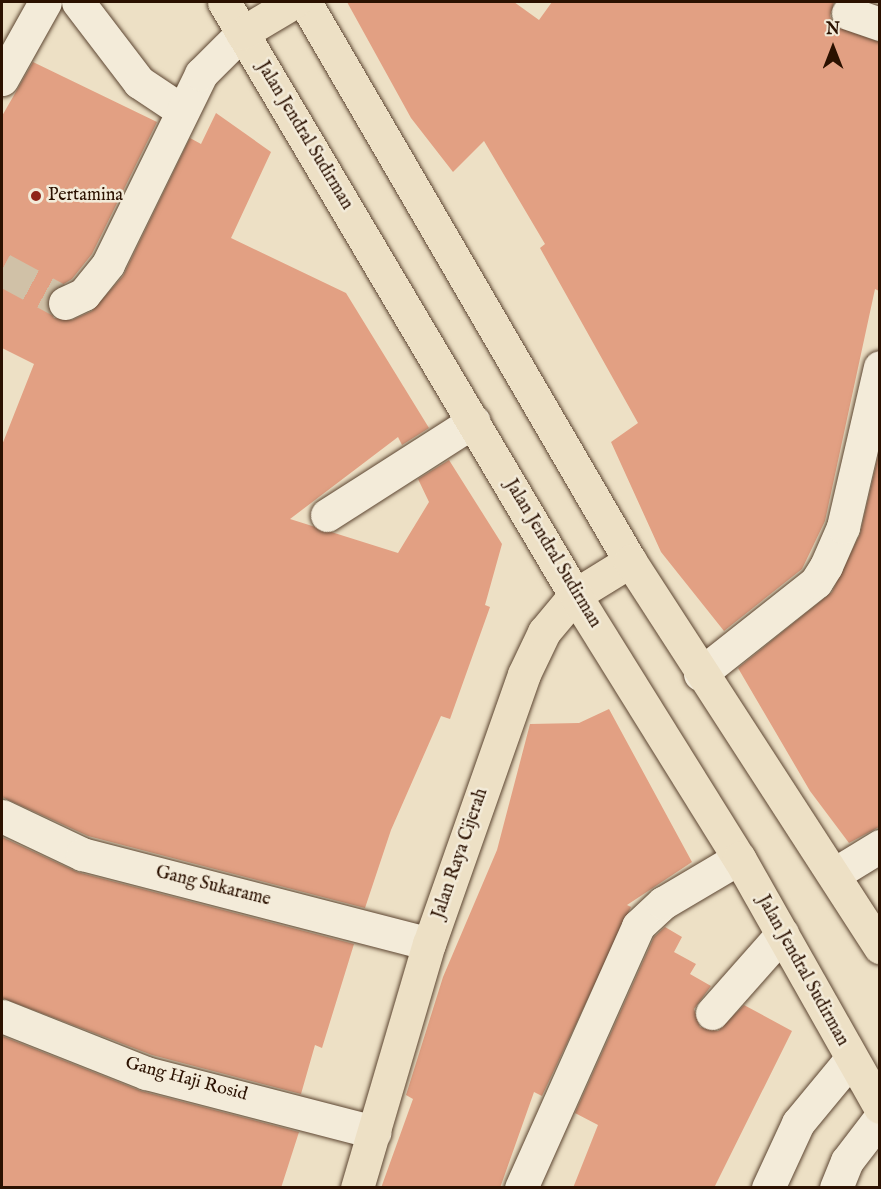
<!DOCTYPE html>
<html>
<head>
<meta charset="utf-8">
<style>
  body { margin:0 }
  #map { position:relative; width:881px; height:1189px; overflow:hidden; background:#ede0c5; font-family:"IM FELL English",serif }
  div>[style] { position:absolute }
  [style*='--x'] { left:calc(var(--x)*1px); top:calc(var(--y)*1px); width:calc(var(--w)*1px); rotate:calc(var(--a)*1deg) }
  .building>* { inset:0; background:#e2a083 }
  .minor-tunnel>* { height:33px; margin-top:-16.5px; transform-origin:0; background:repeating-linear-gradient(90deg,#d0c1a7 0 33px,transparent 0 49px) }
  .roads { filter:drop-shadow(0 0 2px #5c4531) drop-shadow(0 0 2px #5c4531) }
  .minor>* { height:33px; margin:-16.5px; padding:0 16.5px; transform-origin:16.5px; border-radius:16.5px; background:#f3ebd9 }
  .major>* { height:33px; margin:-16.5px; padding:0 16.5px; transform-origin:16.5px; border-radius:16.5px; background:#ede0c5 }
  .highway>* { height:33px; margin:-16.5px; padding:0 16.5px; transform-origin:16.5px; border-radius:16.5px; background:#ede0c5 }
  .dots>* { width:16px; height:16px; translate:-50% -50%; box-sizing:border-box; border:3px solid #f3ebd9; border-radius:50% }
  span { translate:-50% -50%; white-space:nowrap; text-align:center; line-height:1.15; -webkit-text-stroke:5px #f3ebd9; paint-order:stroke }
  .street-label { font-size:18px; color:#2b1100 }
  .poi-label { font-size:18px; color:#2b1100 }
  .left { translate:0 -50%; text-align:left }
  .frame { position:absolute; inset:0; border:3px solid #2b1100; pointer-events:none }
  .north { position:absolute; left:803px; top:18px; width:60px; height:60px; -webkit-text-stroke:4px #f3ebd9; paint-order:stroke; rotate:0deg; font-size:16px; font-weight:700; line-height:24px; text-align:center; color:#2b1100 }
  .north::after { content:''; display:block; margin:auto; width:21px; height:27px; background:#2b1100; clip-path:polygon(50% 0,100% 100%,50% 72%,0 100%) }
</style>
</head>
<body>
<div id="map">
  <div class="building">
    <div style="clip-path:polygon(347px 2px,514px 2px,539px 20px,552px 2px,834px 2px,830px 16px,834px 26px,879px 42px,879px 291px,875px 289px,825px 521px,802px 569px,724px 631px,661px 552px,611px 442px,638px 423px,540px 248px,545px 244px,484px 141px,453px 172px,411px 118px)"></div>
    <div style="clip-path:polygon(33px 62px,157px 122px,92px 254px,72px 279px,49px 293px,46px 302px,54px 318px,72px 320px,92px 311px,123px 276px,190px 138px,201px 144px,216px 113px,271px 152px,231px 238px,346px 293px,429px 428px,402px 445px,398px 437px,290px 519px,398px 553px,429px 502px,418px 479px,449px 460px,502px 544px,485px 605px,490px 607px,450px 719px,441px 716px,391px 830px,365px 908px,88px 836px,2px 797px,2px 445px,34px 364px,2px 348px,2px 116px)"></div>
    <div style="clip-path:polygon(879px 452px,879px 827px,849px 843px,810px 791px,738px 668px,832px 592px,860px 534px)"></div>
    <div style="clip-path:polygon(609px 709px,692px 862px,627px 905px,631px 907px,542px 1096px,534px 1092px,500px 1188px,381px 1188px,413px 1099px,406px 1095px,443px 977px,497px 850px,530px 724px,579px 723px)"></div>
    <div style="clip-path:polygon(2px 837px,77px 872px,354px 944px,322px 1048px,315px 1045px,301px 1094px,152px 1055px,2px 998px)"></div>
    <div style="clip-path:polygon(665px 927px,682px 937px,674px 952px,696px 964px,690px 974px,711px 986px,694px 1009px,700px 1027px,718px 1031px,744px 1005px,792px 1031px,714px 1188px,573px 1188px,598px 1125px,575px 1113px,654px 937px)"></div>
    <div style="clip-path:polygon(2px 1036px,141px 1091px,299px 1132px,281px 1188px,2px 1188px)"></div>
  </div>
  <div class="minor-tunnel">
    <div style="--x:2;--y:269;--w:72;--a:28.4"></div>
  </div>
  <div class="roads">
    <div class="minor">
      <div style="--x:78;--y:2;--w:101;--a:52.7"></div>
      <div style="--x:139;--y:82;--w:50;--a:33.7"></div>
      <div style="--x:848;--y:13;--w:34;--a:19"></div>
      <div style="--x:2;--y:79;--w:88;--a:-60.8"></div>
      <div style="--x:65;--y:303;--w:21;--a:-25"></div>
      <div style="--x:84;--y:294;--w:38;--a:-51"></div>
      <div style="--x:108;--y:264;--w:212;--a:-63.9"></div>
      <div style="--x:201;--y:74;--w:58;--a:-45"></div>
      <div style="--x:327;--y:515;--w:174;--a:-32.6"></div>
      <div style="--x:700;--y:674;--w:148;--a:-38.4"></div>
      <div style="--x:816;--y:582;--w:19;--a:-58"></div>
      <div style="--x:826;--y:566;--w:43;--a:-66.4"></div>
      <div style="--x:843;--y:527;--w:164;--a:-77"></div>
      <div style="--x:2;--y:816;--w:89;--a:25.4"></div>
      <div style="--x:82;--y:854;--w:358;--a:14.5"></div>
      <div style="--x:836;--y:873;--w:52;--a:-31.5"></div>
      <div style="--x:712;--y:1013;--w:106;--a:-48.5"></div>
      <div style="--x:2;--y:1016;--w:155;--a:21.6"></div>
      <div style="--x:146;--y:1073;--w:236;--a:14.5"></div>
      <div style="--x:521;--y:1188;--w:287;--a:-65.9"></div>
      <div style="--x:638;--y:926;--w:34;--a:-43"></div>
      <div style="--x:663;--y:903;--w:88;--a:-30.6"></div>
      <div style="--x:768;--y:1188;--w:72;--a:-65.2"></div>
      <div style="--x:798;--y:1123;--w:83;--a:-50.4"></div>
      <div style="--x:836;--y:1188;--w:29;--a:-68"></div>
      <div style="--x:847;--y:1161;--w:54;--a:-52.5"></div>
    </div>
    <div class="major">
      <div style="--x:357;--y:1188;--w:254;--a:-73.6"></div>
      <div style="--x:429;--y:944;--w:286;--a:-70.6"></div>
      <div style="--x:524;--y:674;--w:47;--a:-64.5"></div>
      <div style="--x:544;--y:632;--w:48;--a:-50"></div>
      <div style="--x:575;--y:595;--w:65;--a:-31.7"></div>
    </div>
    <div class="highway">
      <div style="--x:224;--y:2;--w:689;--a:59.38"></div>
      <div style="--x:575;--y:595;--w:310;--a:58.1"></div>
      <div style="--x:739;--y:858;--w:286;--a:60.5"></div>
      <div style="--x:305;--y:2;--w:647;--a:59.83"></div>
      <div style="--x:630;--y:561;--w:460;--a:57.1"></div>
      <div style="--x:242;--y:33;--w:61;--a:-30.8"></div>
    </div>
  </div>
  <div class="dots">
    <div style="left:36px;top:196px;background:#8f2418"></div>
  </div>
  <div class="street-label">
    <span style="left:304px;top:136px;rotate:59deg">Jalan Jendral Sudirman</span>
    <span style="left:552px;top:554px;rotate:59deg">Jalan Jendral Sudirman</span>
    <span style="left:461px;top:854px;rotate:-71deg">Jalan Raya Cijerah</span>
    <span style="left:213px;top:887px;rotate:14deg">Gang Sukarame</span>
    <span style="left:802px;top:971px;rotate:61deg">Jalan Jendral Sudirman</span>
    <span style="left:186px;top:1080px;rotate:15deg">Gang Haji Rosid</span>
  </div>
  <div class="poi-label">
    <span class="left" style="left:48px;top:196px">Pertamina</span>
  </div>
  <div class="frame"></div>
  <div class="north">N</div>
</div>
</body>
</html>
